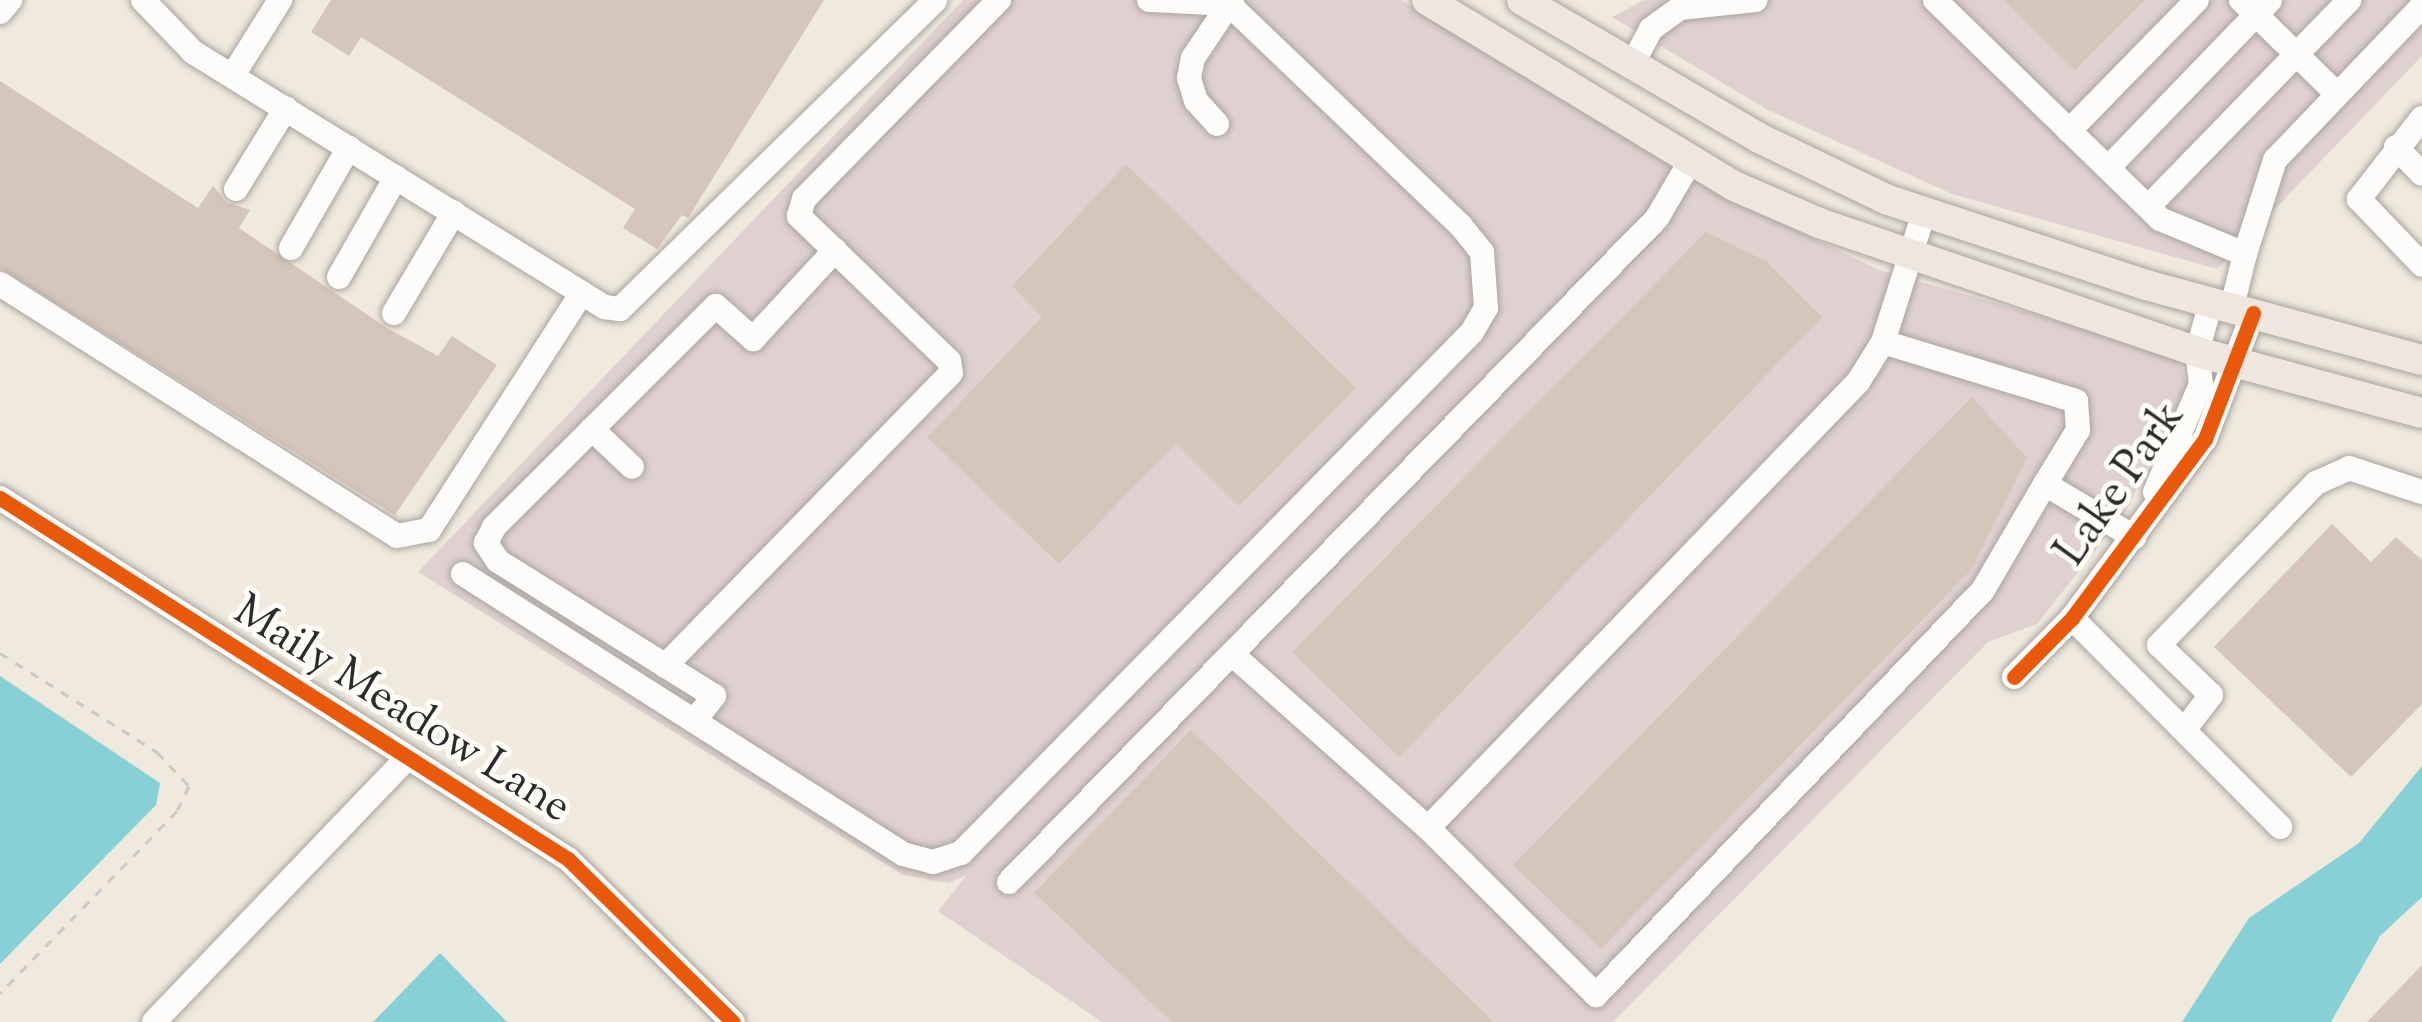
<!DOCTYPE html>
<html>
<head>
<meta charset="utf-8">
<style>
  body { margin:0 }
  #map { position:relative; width:2422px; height:1022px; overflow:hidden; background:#efe9de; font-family:"Sorts Mill Goudy",serif }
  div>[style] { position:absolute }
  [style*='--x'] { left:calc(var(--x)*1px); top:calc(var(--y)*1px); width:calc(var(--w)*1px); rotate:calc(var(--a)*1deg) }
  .industrial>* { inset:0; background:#dfd1d0 }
  .water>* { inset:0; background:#87d1d6 }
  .building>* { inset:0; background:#d5c6bc }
  .path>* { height:3px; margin-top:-1.5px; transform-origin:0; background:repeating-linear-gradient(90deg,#cbcac8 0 9px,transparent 0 18px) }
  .roads { filter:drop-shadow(0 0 3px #a8a59f) drop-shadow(0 0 3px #a8a59f) }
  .minor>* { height:24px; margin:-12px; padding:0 12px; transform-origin:12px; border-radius:12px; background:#fdfcfa }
  .major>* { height:30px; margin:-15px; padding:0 15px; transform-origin:15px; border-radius:15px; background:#eee6df }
  .cycleway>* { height:15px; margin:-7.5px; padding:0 7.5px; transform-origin:7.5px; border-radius:7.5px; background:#e8590c }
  span { translate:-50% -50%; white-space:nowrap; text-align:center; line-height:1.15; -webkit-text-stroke:10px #fdfcf7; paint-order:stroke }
  .street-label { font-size:45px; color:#2b2b2b }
</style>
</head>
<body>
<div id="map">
  <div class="industrial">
    <div style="clip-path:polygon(963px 0,1401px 0,1747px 206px,1879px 270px,2177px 355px,2187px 386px,2125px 513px,2037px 624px,1988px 642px,1613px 1022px,1102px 1022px,938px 911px,966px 876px,948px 883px,903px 875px,418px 572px)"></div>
    <div style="clip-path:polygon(1644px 0,2422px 0,2422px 56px,2217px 269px,1952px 194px,1768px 110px,1612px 17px)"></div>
  </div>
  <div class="water">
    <div style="clip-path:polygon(0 676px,160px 783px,156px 805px,0 964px)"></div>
    <div style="clip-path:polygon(2422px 766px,2422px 897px,2380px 936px,2331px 1022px,2182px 1022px,2249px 918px,2359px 843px)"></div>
    <div style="clip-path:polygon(440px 953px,507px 1022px,373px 1022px)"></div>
  </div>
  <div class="building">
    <div style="clip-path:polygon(331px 0,824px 0,688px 218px,682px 215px,657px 249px,623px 228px,635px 209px,361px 37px,349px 56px,311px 32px)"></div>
    <div style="clip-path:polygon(2004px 0,2145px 0,2075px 70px)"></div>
    <div style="clip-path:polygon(0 81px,198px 208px,213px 186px,226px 202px,250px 210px,239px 228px,387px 328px,438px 356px,452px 336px,497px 365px,395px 515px,0 268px)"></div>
    <div style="clip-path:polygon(1126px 164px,1356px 388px,1239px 506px,1176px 443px,1059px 564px,927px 437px,1042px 317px,1012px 286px)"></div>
    <div style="clip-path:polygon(1706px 232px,1766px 261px,1822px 317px,1399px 757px,1292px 652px)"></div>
    <div style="clip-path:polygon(1972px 397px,2027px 458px,1971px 570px,1601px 949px,1513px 865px)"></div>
    <div style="clip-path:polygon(2332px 524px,2371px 562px,2396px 537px,2422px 560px,2422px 704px,2351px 777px,2214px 647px)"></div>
    <div style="clip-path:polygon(1191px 730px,1494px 1022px,1172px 1022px,1034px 893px)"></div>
    <div style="clip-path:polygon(2422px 965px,2422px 1022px,2367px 1022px)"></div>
  </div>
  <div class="path">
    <div style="--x:0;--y:653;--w:186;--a:32.2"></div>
    <div style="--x:157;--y:752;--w:47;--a:46.7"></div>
    <div style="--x:189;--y:786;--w:28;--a:116"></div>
    <div style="--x:177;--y:811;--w:254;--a:134.2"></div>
  </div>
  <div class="roads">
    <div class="minor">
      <div style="--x:143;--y:0;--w:72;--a:46.1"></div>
      <div style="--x:193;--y:52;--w:485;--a:31.8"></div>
      <div style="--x:605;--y:307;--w:15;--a:8"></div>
      <div style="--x:620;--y:309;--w:441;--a:-44.4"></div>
      <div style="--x:1935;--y:0;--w:314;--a:44.2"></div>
      <div style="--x:2160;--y:219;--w:92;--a:22.4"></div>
      <div style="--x:2245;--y:254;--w:55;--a:103.8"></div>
      <div style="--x:2241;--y:0;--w:134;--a:44.4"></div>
      <div style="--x:0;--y:12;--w:16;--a:-50"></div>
      <div style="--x:1631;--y:67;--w:43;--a:-62.2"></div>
      <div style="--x:1651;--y:29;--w:36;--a:-36"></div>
      <div style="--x:1680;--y:8;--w:76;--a:-6"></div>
      <div style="--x:233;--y:75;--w:89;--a:-57.9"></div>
      <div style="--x:2422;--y:118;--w:103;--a:127.9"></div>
      <div style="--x:2359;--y:199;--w:91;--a:46.3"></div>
      <div style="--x:1217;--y:124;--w:31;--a:-132"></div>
      <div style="--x:1196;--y:101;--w:24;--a:-107"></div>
      <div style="--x:1189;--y:78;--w:20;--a:-79"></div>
      <div style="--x:1193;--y:58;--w:70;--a:-56.1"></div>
      <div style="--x:2069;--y:131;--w:183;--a:-45.7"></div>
      <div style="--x:2396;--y:147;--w:37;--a:46"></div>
      <div style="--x:2108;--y:168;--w:233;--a:-46"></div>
      <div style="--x:236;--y:189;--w:95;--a:-58.3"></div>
      <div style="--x:2148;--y:207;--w:289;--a:-45.8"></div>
      <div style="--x:291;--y:248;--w:116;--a:-60.1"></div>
      <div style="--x:2245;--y:254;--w:99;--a:-72.3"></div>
      <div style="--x:2275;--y:160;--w:213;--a:-46.3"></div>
      <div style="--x:339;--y:277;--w:115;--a:-60.3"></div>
      <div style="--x:0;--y:284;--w:470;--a:32.4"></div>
      <div style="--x:397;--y:536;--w:33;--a:-11"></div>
      <div style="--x:429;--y:530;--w:282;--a:-57.2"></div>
      <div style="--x:394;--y:313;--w:117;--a:-59.3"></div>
      <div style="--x:1883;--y:342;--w:202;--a:17"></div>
      <div style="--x:2076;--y:401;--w:29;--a:86"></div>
      <div style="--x:2078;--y:430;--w:63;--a:121.4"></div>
      <div style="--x:2045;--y:484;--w:104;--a:30.8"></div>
      <div style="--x:592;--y:429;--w:55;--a:43.5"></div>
      <div style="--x:2155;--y:492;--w:117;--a:-66.9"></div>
      <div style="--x:2201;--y:384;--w:32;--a:-97"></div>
      <div style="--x:2197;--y:352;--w:52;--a:-74.4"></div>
      <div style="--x:0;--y:498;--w:673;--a:32.44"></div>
      <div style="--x:568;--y:859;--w:232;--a:44.7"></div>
      <div style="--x:463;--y:574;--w:522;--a:32.47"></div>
      <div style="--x:903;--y:854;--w:31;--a:15"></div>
      <div style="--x:933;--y:862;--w:29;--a:-18"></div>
      <div style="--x:961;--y:853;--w:730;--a:-45.56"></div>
      <div style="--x:1472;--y:332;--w:28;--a:-60"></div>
      <div style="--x:1486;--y:308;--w:56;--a:-94.1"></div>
      <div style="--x:1482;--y:252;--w:35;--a:-129"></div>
      <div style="--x:1460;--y:225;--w:320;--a:-136.3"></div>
      <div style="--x:1229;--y:4;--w:80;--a:-177.1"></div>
      <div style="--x:2072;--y:618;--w:295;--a:45.1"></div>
      <div style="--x:1233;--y:655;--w:261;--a:41.6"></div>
      <div style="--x:1428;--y:828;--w:620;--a:-46.05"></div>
      <div style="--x:1858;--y:382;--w:47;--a:-58"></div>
      <div style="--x:1883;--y:342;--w:135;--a:-72.4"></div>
      <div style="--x:665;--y:666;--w:409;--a:-45.7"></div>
      <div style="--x:951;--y:373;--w:12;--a:-99"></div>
      <div style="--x:949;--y:361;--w:209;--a:-136"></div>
      <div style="--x:799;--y:216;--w:18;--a:-74"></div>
      <div style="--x:804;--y:199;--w:279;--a:-45.6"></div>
      <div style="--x:2014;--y:677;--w:83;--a:-45.5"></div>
      <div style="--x:2072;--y:618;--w:223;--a:-53.4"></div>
      <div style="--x:2205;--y:439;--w:135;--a:-69.1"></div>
      <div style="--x:695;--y:720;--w:31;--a:-52"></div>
      <div style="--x:714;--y:696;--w:255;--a:-148"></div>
      <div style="--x:498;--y:561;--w:22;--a:-124"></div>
      <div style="--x:486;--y:543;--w:18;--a:-63"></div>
      <div style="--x:494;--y:527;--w:313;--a:-44.9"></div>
      <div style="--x:716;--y:306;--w:50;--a:41.7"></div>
      <div style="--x:753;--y:339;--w:121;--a:-47.3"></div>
      <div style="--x:2185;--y:729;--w:43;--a:-52.6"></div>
      <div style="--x:2211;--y:695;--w:72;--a:-136.1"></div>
      <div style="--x:2159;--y:645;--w:226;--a:-45.9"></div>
      <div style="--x:2316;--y:483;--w:36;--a:-24"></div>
      <div style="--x:2349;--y:468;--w:77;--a:18.2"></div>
      <div style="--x:1428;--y:828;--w:237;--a:44.8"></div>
      <div style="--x:1596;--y:995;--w:560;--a:-46.3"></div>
      <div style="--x:1983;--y:590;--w:123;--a:-59.7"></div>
      <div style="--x:1009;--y:882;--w:928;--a:-45.7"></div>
      <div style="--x:1657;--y:218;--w:67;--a:-59.6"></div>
      <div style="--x:154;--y:1022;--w:366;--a:-46.2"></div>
    </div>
    <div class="major">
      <div style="--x:1427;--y:0;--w:359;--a:31.2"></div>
      <div style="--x:1734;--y:186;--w:93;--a:23.5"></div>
      <div style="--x:1819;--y:223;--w:399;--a:18.8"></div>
      <div style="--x:2197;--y:352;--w:233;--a:15.2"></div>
      <div style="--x:1522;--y:0;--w:274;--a:30.2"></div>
      <div style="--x:1759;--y:138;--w:143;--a:25.7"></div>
      <div style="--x:1888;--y:200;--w:272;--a:18.2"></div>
      <div style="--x:2146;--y:285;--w:286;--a:15.2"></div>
    </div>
  </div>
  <div class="cycleway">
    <div style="--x:0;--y:498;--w:673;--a:32.44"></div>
    <div style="--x:568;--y:859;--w:232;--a:44.7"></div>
    <div style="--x:2014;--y:677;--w:83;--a:-45.5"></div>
    <div style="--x:2072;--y:618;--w:223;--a:-53.4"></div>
    <div style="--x:2205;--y:439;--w:135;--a:-69.1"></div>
  </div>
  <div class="street-label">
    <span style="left:2122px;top:485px;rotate:-55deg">Lake Park</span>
    <span style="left:401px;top:711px;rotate:32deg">Maily Meadow Lane</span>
  </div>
</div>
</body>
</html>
